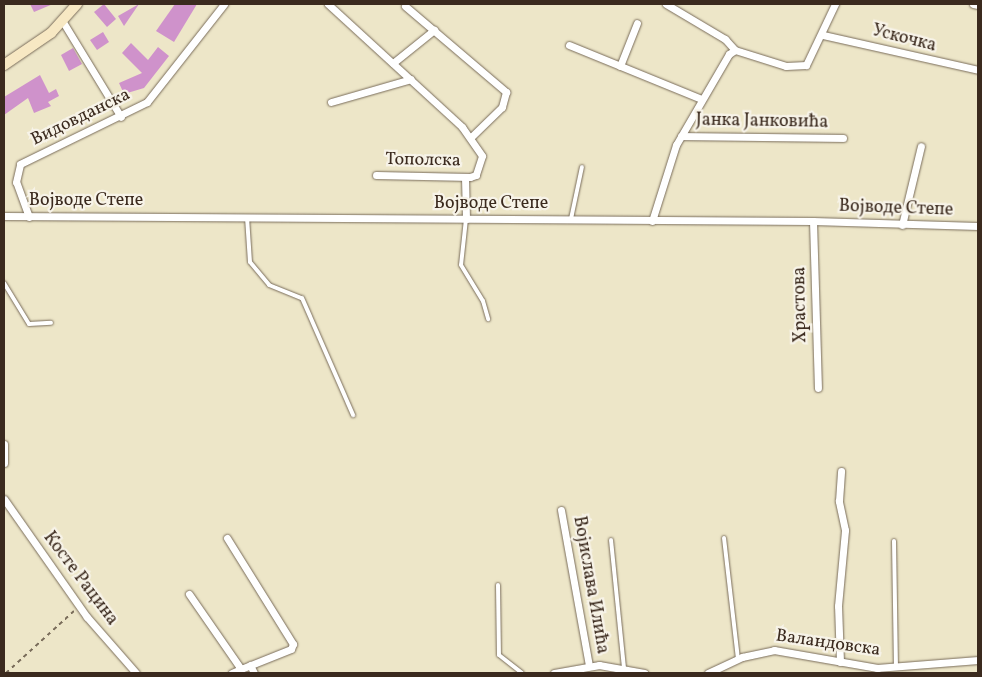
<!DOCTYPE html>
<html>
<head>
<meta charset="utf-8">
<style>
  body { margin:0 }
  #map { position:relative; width:982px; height:677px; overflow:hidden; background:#ede6c8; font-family:Vollkorn,serif }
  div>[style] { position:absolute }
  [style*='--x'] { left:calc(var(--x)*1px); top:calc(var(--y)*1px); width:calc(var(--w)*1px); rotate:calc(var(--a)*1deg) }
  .building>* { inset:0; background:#cf92cb }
  .path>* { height:2px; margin-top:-1px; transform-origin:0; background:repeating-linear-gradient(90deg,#796c5a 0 4px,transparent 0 8px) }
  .roads { filter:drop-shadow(0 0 1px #796c5a) drop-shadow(0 0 1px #796c5a) }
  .lane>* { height:4px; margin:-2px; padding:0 2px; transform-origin:2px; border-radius:2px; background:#fff }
  .street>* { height:7px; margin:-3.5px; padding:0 3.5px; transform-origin:3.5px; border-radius:3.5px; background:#fff }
  .secondary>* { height:10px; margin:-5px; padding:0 5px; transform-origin:5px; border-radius:5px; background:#f7e8c3 }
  span { translate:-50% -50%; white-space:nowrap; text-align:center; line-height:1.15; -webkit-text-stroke:4.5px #f7f3e8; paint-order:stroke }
  .street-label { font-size:18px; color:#3b2a1e }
  .frame { position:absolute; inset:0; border:5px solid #3b2a1e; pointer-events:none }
</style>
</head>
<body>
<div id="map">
  <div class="building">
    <div style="clip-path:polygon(30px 4px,53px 4px,34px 12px)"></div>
    <div style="clip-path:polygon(104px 4px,116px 19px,107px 27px,94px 12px)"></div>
    <div style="clip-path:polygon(139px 4px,124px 26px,118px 16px)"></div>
    <div style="clip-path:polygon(175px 4px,197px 4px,174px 42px,156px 31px)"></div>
    <div style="clip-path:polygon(103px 32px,109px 42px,97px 50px,90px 40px)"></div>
    <div style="clip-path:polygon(131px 43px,148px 60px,158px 47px,169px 56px,144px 88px,124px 94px,119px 83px,142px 73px,122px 53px)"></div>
    <div style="clip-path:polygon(73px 48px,82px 64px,69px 71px,61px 55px)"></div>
    <div style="clip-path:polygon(40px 75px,49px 93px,56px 89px,59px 96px,48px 102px,51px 106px,34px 113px,28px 98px,4px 115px,4px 97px)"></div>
  </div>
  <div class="path">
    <div style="--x:6;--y:673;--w:92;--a:-42.4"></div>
  </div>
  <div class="roads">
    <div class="lane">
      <div style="--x:247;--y:217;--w:45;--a:86.2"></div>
      <div style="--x:250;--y:262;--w:30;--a:50"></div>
      <div style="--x:269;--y:285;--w:35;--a:22"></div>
      <div style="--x:302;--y:298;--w:128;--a:66.4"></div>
      <div style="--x:466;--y:219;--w:46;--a:96.2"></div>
      <div style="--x:461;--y:265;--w:42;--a:58.6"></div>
      <div style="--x:483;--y:301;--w:19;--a:74"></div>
      <div style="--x:571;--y:219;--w:53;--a:-78.1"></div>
      <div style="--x:4;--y:283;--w:48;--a:58.6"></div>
      <div style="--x:29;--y:324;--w:22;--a:-3"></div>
      <div style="--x:724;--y:538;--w:122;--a:83.4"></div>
      <div style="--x:611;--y:540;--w:130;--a:84.2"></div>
      <div style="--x:894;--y:541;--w:127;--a:89.1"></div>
      <div style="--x:498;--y:585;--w:70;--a:89.2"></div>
      <div style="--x:499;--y:655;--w:29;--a:38"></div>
    </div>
    <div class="street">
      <div style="--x:328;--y:4;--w:182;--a:42.5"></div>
      <div style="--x:462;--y:127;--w:35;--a:55"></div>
      <div style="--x:482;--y:156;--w:20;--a:108"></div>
      <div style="--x:476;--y:175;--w:6;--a:162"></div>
      <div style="--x:470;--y:177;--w:94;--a:-178.8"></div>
      <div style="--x:666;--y:4;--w:69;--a:30.7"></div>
      <div style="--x:725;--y:39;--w:15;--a:48"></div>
      <div style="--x:973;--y:4;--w:5;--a:11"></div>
      <div style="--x:405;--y:6;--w:133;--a:40.4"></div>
      <div style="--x:506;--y:92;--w:16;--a:105"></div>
      <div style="--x:502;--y:107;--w:43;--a:135.9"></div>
      <div style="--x:63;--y:22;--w:111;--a:58.6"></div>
      <div style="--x:823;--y:35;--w:159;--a:12.7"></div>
      <div style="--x:569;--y:45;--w:143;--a:22.2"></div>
      <div style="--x:393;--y:63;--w:53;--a:-38.8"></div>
      <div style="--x:620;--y:66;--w:46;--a:-68.4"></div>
      <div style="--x:331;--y:102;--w:83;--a:-16"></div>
      <div style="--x:681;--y:136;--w:162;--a:0.7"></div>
      <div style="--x:465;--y:177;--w:42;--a:88.6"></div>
      <div style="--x:4;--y:216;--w:809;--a:0.35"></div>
      <div style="--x:813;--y:221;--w:165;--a:1.7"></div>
      <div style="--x:29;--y:217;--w:37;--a:-110"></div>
      <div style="--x:16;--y:182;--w:18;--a:-77"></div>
      <div style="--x:20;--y:164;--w:141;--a:-26"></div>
      <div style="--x:147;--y:102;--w:125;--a:-51.8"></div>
      <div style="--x:652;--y:221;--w:80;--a:-72.5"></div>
      <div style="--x:676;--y:145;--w:105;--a:-59.8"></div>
      <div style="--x:729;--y:54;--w:7;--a:-34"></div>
      <div style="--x:735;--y:50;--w:53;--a:17.4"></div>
      <div style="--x:786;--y:66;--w:20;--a:-3"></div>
      <div style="--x:806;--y:65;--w:68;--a:-64.6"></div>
      <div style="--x:813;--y:221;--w:167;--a:88.3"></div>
      <div style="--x:902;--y:225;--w:81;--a:-76.5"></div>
      <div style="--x:4;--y:444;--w:19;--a:90"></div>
      <div style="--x:4;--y:499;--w:144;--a:54.9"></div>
      <div style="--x:87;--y:617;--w:74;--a:48.8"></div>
      <div style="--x:561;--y:510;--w:158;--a:79.8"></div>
      <div style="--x:227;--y:538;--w:125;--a:58.1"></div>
      <div style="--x:293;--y:644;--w:5;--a:112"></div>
      <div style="--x:291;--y:649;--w:54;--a:158.2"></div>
      <div style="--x:189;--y:594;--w:91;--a:55.3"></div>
      <div style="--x:241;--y:669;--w:10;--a:156"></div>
      <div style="--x:840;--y:662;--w:56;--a:-92"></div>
      <div style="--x:838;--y:606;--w:76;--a:-84.7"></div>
      <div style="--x:845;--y:530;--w:30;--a:-102"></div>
      <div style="--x:839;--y:501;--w:30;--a:-86"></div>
      <div style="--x:250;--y:665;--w:9;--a:63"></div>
      <div style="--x:554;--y:673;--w:46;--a:-10.1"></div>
      <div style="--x:599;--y:665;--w:46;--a:10.1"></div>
      <div style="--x:708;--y:673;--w:38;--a:-25"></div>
      <div style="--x:742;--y:657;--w:33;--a:-12"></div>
      <div style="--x:774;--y:650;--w:105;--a:9.9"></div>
      <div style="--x:877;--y:668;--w:101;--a:-4.5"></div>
    </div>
    <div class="secondary">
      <div style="--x:4;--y:65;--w:57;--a:-34.2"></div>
      <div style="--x:51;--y:33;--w:39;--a:-48"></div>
    </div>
  </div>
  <div class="street-label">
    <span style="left:904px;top:39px;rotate:14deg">Ускочка</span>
    <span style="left:81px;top:118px;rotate:-26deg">Видовданска</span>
    <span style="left:762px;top:122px;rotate:1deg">Јанка Јанковића</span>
    <span style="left:423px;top:161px;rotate:1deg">Тополска</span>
    <span style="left:86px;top:201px">Војводе Степе</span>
    <span style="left:491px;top:204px">Војводе Степе</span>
    <span style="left:896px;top:209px;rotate:2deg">Војводе Степе</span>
    <span style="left:801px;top:305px;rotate:-91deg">Храстова</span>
    <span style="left:80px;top:579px;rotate:53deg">Косте Рацина</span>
    <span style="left:590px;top:585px;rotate:80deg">Војислава Илића</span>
    <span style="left:828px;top:644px;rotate:8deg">Валандовска</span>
  </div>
  <div class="frame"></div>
</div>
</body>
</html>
